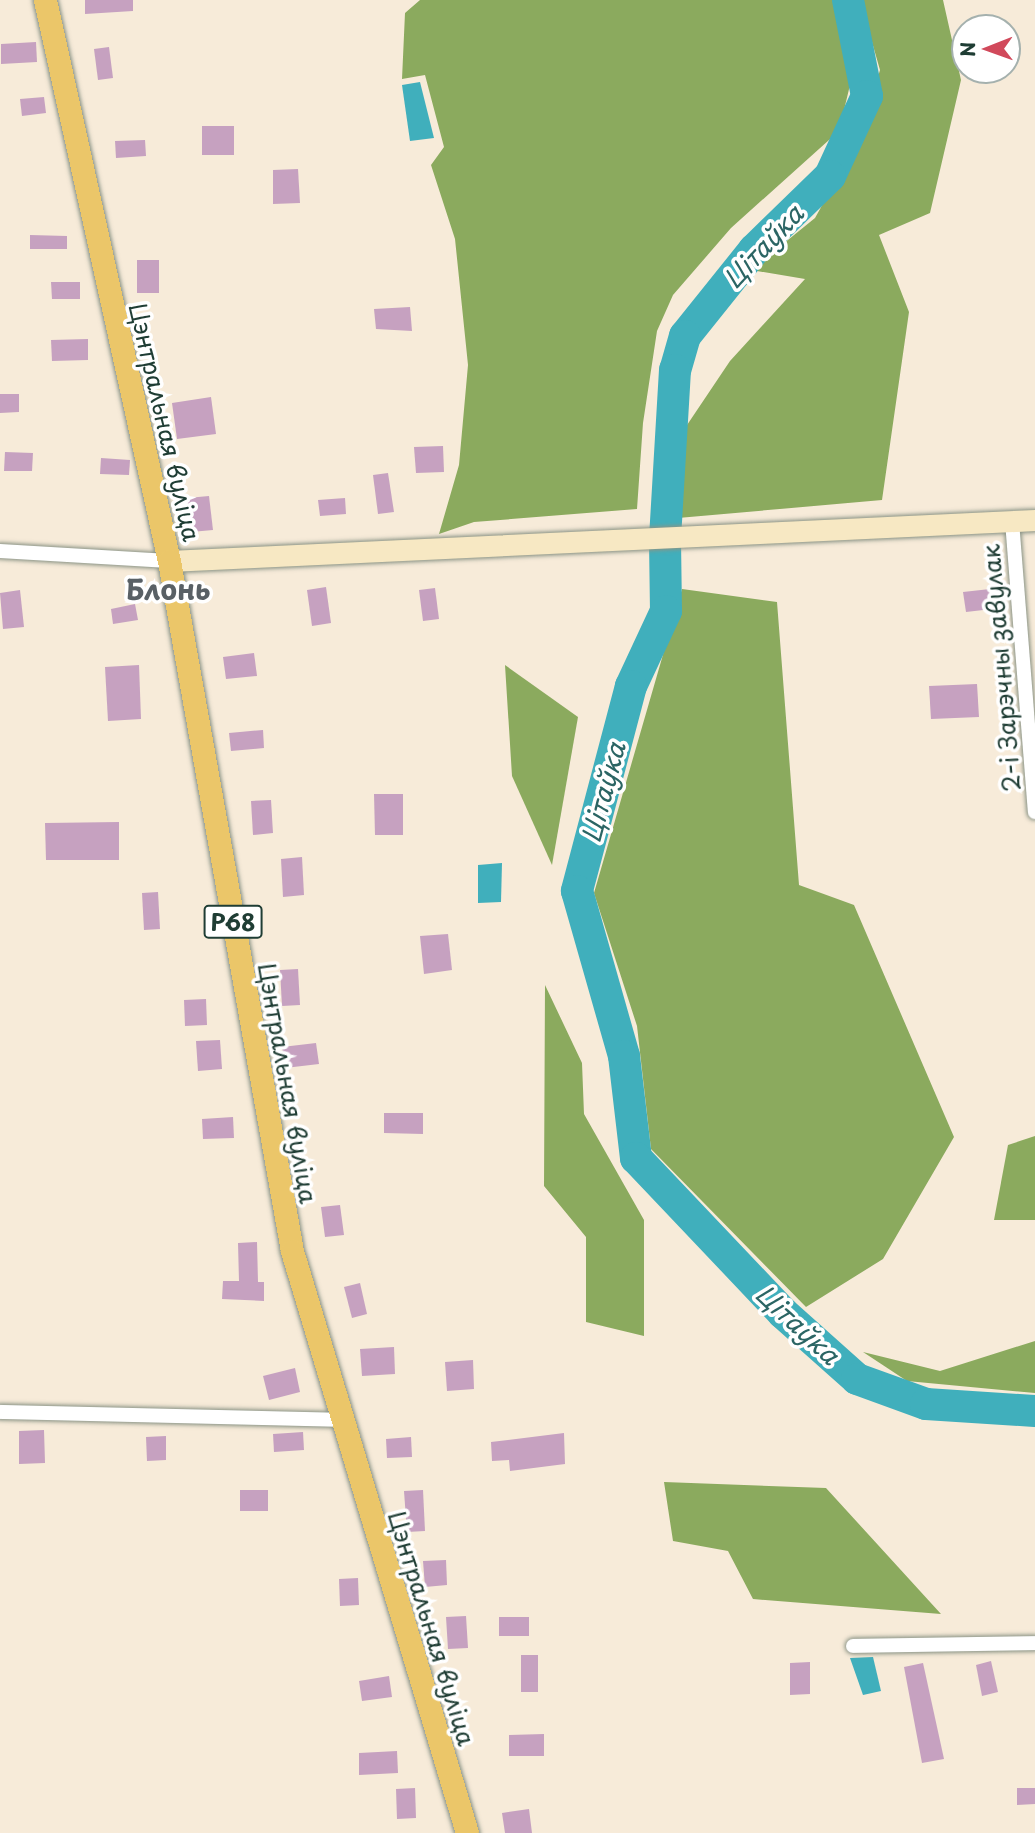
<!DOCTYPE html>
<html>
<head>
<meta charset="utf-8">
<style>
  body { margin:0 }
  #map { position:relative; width:1035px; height:1833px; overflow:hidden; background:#f7ebd9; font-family:"Playpen Sans",sans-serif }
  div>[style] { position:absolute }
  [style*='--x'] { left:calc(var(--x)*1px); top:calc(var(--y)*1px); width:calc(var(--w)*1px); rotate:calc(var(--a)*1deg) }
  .forest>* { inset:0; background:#8baa5e }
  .water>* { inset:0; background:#40afbc }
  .river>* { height:32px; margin:-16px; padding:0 16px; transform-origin:16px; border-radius:16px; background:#40afbc }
  .building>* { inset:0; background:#c6a1c0 }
  .roads { filter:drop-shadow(0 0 2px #8b9486) drop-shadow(0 0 2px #8b9486) }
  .street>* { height:14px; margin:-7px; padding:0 7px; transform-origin:7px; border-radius:7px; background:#fff }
  .secondary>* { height:21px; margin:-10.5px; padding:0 10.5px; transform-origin:10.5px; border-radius:10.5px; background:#f7e8c3 }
  .primary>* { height:23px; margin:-11.5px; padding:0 11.5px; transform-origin:11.5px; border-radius:11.5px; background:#ebc669 }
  span { translate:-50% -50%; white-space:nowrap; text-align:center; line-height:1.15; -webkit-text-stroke:7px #fff; paint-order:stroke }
  .shield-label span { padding:2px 5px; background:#fff; border:2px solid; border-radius:5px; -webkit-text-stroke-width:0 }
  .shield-label { font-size:23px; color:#1f3d34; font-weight:700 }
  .street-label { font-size:24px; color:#1f3d34 }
  .water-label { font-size:26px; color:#2b6564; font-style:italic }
  .quarter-label { font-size:28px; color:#596065; font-weight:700 }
  .north { position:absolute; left:951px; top:14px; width:70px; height:70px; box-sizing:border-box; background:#fff; border:2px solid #a5b1ae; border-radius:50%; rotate:269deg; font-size:19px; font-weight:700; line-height:28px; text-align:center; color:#1f3d34 }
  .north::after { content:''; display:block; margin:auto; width:24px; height:32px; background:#d1495b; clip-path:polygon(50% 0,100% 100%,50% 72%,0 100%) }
</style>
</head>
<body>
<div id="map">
  <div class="forest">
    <div style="clip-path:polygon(420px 0,839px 0,850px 85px,839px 131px,731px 228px,673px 295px,657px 331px,643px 423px,637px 509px,474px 522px,439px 534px,459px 465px,468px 365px,455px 239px,431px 165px,444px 147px,425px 75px,402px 79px,405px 13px)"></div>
    <div style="clip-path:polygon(860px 0,943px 0,961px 80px,930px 213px,879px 235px,909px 312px,882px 500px,678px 518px,683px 431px,730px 361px,805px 279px,751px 270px,815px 218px,859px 139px,880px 70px)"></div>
    <div style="clip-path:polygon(682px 589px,777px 602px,799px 885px,854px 905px,954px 1137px,883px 1259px,806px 1307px,651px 1149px,637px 1026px,594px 893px)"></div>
    <div style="clip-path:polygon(505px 665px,578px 717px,552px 865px,512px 776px)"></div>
    <div style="clip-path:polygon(545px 985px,582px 1063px,584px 1114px,644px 1220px,644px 1336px,586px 1322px,586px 1237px,544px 1186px)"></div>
    <div style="clip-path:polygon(1035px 1136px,1035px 1220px,994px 1220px,1008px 1145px)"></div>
    <div style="clip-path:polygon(1035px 1341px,1035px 1393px,907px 1381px,863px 1352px,940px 1371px)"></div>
    <div style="clip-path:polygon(664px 1482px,826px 1488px,941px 1614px,753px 1599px,728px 1551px,673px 1541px)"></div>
  </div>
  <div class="water">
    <div style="clip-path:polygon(420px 82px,434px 138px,410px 141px,402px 85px)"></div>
    <div style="clip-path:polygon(502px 863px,501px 902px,478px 903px,478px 865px)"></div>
    <div style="clip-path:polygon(873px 1657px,881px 1691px,863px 1695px,850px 1658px)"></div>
  </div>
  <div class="river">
    <div style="--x:848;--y:0;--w:98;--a:78.8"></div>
    <div style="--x:867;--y:96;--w:88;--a:114.8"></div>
    <div style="--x:830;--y:176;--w:106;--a:135.8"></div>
    <div style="--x:754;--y:250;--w:110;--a:128.7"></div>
    <div style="--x:685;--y:336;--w:35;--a:106"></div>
    <div style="--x:675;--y:370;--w:170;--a:93.4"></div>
    <div style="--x:665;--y:540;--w:71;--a:89.2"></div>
    <div style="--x:666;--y:611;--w:83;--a:115"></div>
    <div style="--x:631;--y:686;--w:212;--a:104.8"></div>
    <div style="--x:577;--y:891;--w:172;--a:74.1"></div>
    <div style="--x:624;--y:1056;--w:103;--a:83.3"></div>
    <div style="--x:636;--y:1158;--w:214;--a:46.5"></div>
    <div style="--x:783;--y:1313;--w:99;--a:41.7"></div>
    <div style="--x:857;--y:1379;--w:73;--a:19.9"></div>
    <div style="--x:926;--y:1404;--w:109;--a:3.7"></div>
  </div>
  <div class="building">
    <div style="clip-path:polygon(85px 0,133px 0,133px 11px,85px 14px)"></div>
    <div style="clip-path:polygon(36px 42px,37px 62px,1px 64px,1px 44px)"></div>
    <div style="clip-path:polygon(109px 47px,113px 78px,98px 80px,94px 49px)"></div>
    <div style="clip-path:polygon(44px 97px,46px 113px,22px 116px,20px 99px)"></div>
    <div style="clip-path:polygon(202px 126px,234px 126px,234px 155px,202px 155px)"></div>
    <div style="clip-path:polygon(145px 140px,146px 156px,116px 158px,115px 141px)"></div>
    <div style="clip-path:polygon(298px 169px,300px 203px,273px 204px,273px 170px)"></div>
    <div style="clip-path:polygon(30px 235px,67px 236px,67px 249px,30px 249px)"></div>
    <div style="clip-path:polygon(137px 260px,159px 260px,159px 293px,137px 293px)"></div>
    <div style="clip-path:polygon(51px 282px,80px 282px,80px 299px,52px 299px)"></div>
    <div style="clip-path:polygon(410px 307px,412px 331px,376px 329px,374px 309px)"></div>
    <div style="clip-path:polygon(88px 339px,88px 360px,52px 361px,51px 340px)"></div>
    <div style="clip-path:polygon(0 394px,19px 394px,19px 412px,0 413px)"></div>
    <div style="clip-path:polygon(211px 397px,216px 434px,177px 439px,172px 403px)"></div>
    <div style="clip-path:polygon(443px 446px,444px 472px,416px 473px,414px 447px)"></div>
    <div style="clip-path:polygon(5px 452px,33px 453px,32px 471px,4px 471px)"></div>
    <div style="clip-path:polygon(101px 458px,130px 460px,129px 475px,100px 474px)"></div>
    <div style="clip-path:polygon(388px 473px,394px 512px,378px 514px,373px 475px)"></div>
    <div style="clip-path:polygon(209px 496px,213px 530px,191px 532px,187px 498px)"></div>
    <div style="clip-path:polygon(345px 498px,346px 514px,320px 516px,318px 500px)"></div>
    <div style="clip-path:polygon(326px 587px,331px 623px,312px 626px,307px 590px)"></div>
    <div style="clip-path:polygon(435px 588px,439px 619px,423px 621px,419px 590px)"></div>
    <div style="clip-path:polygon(990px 589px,992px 609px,966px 612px,963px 592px)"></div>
    <div style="clip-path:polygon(20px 590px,24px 627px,3px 629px,0 593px)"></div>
    <div style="clip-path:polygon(135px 604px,138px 620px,113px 624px,111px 609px)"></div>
    <div style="clip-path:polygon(254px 653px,257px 676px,226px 679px,223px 657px)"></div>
    <div style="clip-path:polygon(139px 665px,141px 719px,108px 721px,105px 667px)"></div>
    <div style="clip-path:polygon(977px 684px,979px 717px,931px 719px,929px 686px)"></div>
    <div style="clip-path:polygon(263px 730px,264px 748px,231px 751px,229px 733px)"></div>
    <div style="clip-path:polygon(374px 794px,403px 794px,403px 835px,375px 835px)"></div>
    <div style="clip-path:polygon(271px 800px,273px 833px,253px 835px,251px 801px)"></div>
    <div style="clip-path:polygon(119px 822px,119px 860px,46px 860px,45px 823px)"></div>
    <div style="clip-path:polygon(302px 857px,304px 895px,283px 897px,281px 859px)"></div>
    <div style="clip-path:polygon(158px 892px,160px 929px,144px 930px,142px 893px)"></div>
    <div style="clip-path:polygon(448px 934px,452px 970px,424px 974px,420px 936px)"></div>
    <div style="clip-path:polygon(298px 969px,300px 1005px,282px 1006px,280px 970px)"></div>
    <div style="clip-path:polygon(206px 999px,207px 1025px,185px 1026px,184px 1000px)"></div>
    <div style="clip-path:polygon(220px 1040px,222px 1069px,198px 1071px,196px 1041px)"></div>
    <div style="clip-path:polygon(316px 1043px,319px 1064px,285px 1068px,282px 1047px)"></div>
    <div style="clip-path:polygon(384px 1113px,423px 1113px,423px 1134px,384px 1133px)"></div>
    <div style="clip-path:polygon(233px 1117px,234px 1138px,203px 1139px,202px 1119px)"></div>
    <div style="clip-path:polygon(340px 1205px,344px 1235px,325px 1237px,321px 1207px)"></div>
    <div style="clip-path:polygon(257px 1242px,258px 1282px,264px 1282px,264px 1301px,222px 1299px,223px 1281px,239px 1281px,238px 1243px)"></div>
    <div style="clip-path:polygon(360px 1283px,367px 1314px,352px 1318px,344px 1287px)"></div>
    <div style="clip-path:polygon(394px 1347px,395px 1374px,362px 1376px,360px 1349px)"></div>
    <div style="clip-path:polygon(473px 1360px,474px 1389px,447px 1391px,445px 1362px)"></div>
    <div style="clip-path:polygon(295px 1368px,300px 1392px,269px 1400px,263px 1376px)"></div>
    <div style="clip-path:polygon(44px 1430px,45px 1463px,19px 1464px,19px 1431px)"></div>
    <div style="clip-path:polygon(303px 1432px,304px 1450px,274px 1452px,273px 1434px)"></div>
    <div style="clip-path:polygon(564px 1433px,565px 1464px,510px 1471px,509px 1460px,492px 1461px,491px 1442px)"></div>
    <div style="clip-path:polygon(166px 1436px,166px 1460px,147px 1461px,146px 1437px)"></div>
    <div style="clip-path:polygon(411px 1437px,412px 1457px,387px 1458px,386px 1439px)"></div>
    <div style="clip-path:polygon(240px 1490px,268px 1490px,268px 1511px,240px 1511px)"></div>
    <div style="clip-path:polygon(423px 1490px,425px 1531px,407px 1532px,404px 1491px)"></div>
    <div style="clip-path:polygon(446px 1560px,447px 1585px,425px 1587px,423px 1561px)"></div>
    <div style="clip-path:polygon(358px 1578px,359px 1605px,340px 1606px,339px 1579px)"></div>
    <div style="clip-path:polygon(466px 1616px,468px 1648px,448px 1649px,446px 1617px)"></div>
    <div style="clip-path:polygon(499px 1617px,529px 1617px,529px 1636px,499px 1636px)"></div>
    <div style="clip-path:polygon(521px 1655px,538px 1655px,538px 1692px,521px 1692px)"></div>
    <div style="clip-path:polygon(991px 1661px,998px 1692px,982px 1696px,976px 1665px)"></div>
    <div style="clip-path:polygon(810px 1662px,810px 1694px,790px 1695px,790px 1663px)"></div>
    <div style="clip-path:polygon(923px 1663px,944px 1759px,922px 1763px,904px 1667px)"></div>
    <div style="clip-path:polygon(389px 1676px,392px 1697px,362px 1701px,359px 1681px)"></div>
    <div style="clip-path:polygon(544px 1734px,544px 1756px,509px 1756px,509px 1735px)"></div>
    <div style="clip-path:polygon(397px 1751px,398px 1773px,359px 1775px,359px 1753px)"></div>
    <div style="clip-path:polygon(415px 1788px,416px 1818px,397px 1819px,396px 1789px)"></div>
    <div style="clip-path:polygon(1017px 1788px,1035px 1788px,1035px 1804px,1017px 1805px)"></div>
    <div style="clip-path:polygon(529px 1809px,532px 1833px,505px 1833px,502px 1813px)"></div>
  </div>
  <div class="roads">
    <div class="street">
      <div style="--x:1012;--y:521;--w:292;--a:85.5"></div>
      <div style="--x:0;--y:551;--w:169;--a:3.4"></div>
      <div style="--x:0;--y:1412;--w:341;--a:1.3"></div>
      <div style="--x:853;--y:1646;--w:182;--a:-0.9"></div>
    </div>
    <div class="secondary">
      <div style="--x:169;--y:561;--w:867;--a:-2.71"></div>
    </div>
    <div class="primary">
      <div style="--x:45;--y:0;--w:575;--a:77.54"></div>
      <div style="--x:169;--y:561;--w:701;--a:79.89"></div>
      <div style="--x:292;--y:1251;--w:608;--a:73.26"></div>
    </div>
  </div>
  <div class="shield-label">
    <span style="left:233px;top:922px">Р68</span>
  </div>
  <div class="street-label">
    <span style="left:165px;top:422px;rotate:77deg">Цэнтральная вуліца</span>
    <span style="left:1001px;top:668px;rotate:-95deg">2-і Зарэчны завулак</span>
    <span style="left:288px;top:1083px;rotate:80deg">Цэнтральная вуліца</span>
    <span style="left:432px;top:1628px;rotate:73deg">Цэнтральная вуліца</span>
  </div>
  <div class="water-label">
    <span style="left:763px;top:246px;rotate:-47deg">Цітаўка</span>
    <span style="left:603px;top:792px;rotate:-75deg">Цітаўка</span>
    <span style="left:798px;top:1324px;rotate:43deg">Цітаўка</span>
  </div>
  <div class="quarter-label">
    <span style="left:168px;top:589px">Блонь</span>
  </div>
  <div class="north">N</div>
</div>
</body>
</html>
